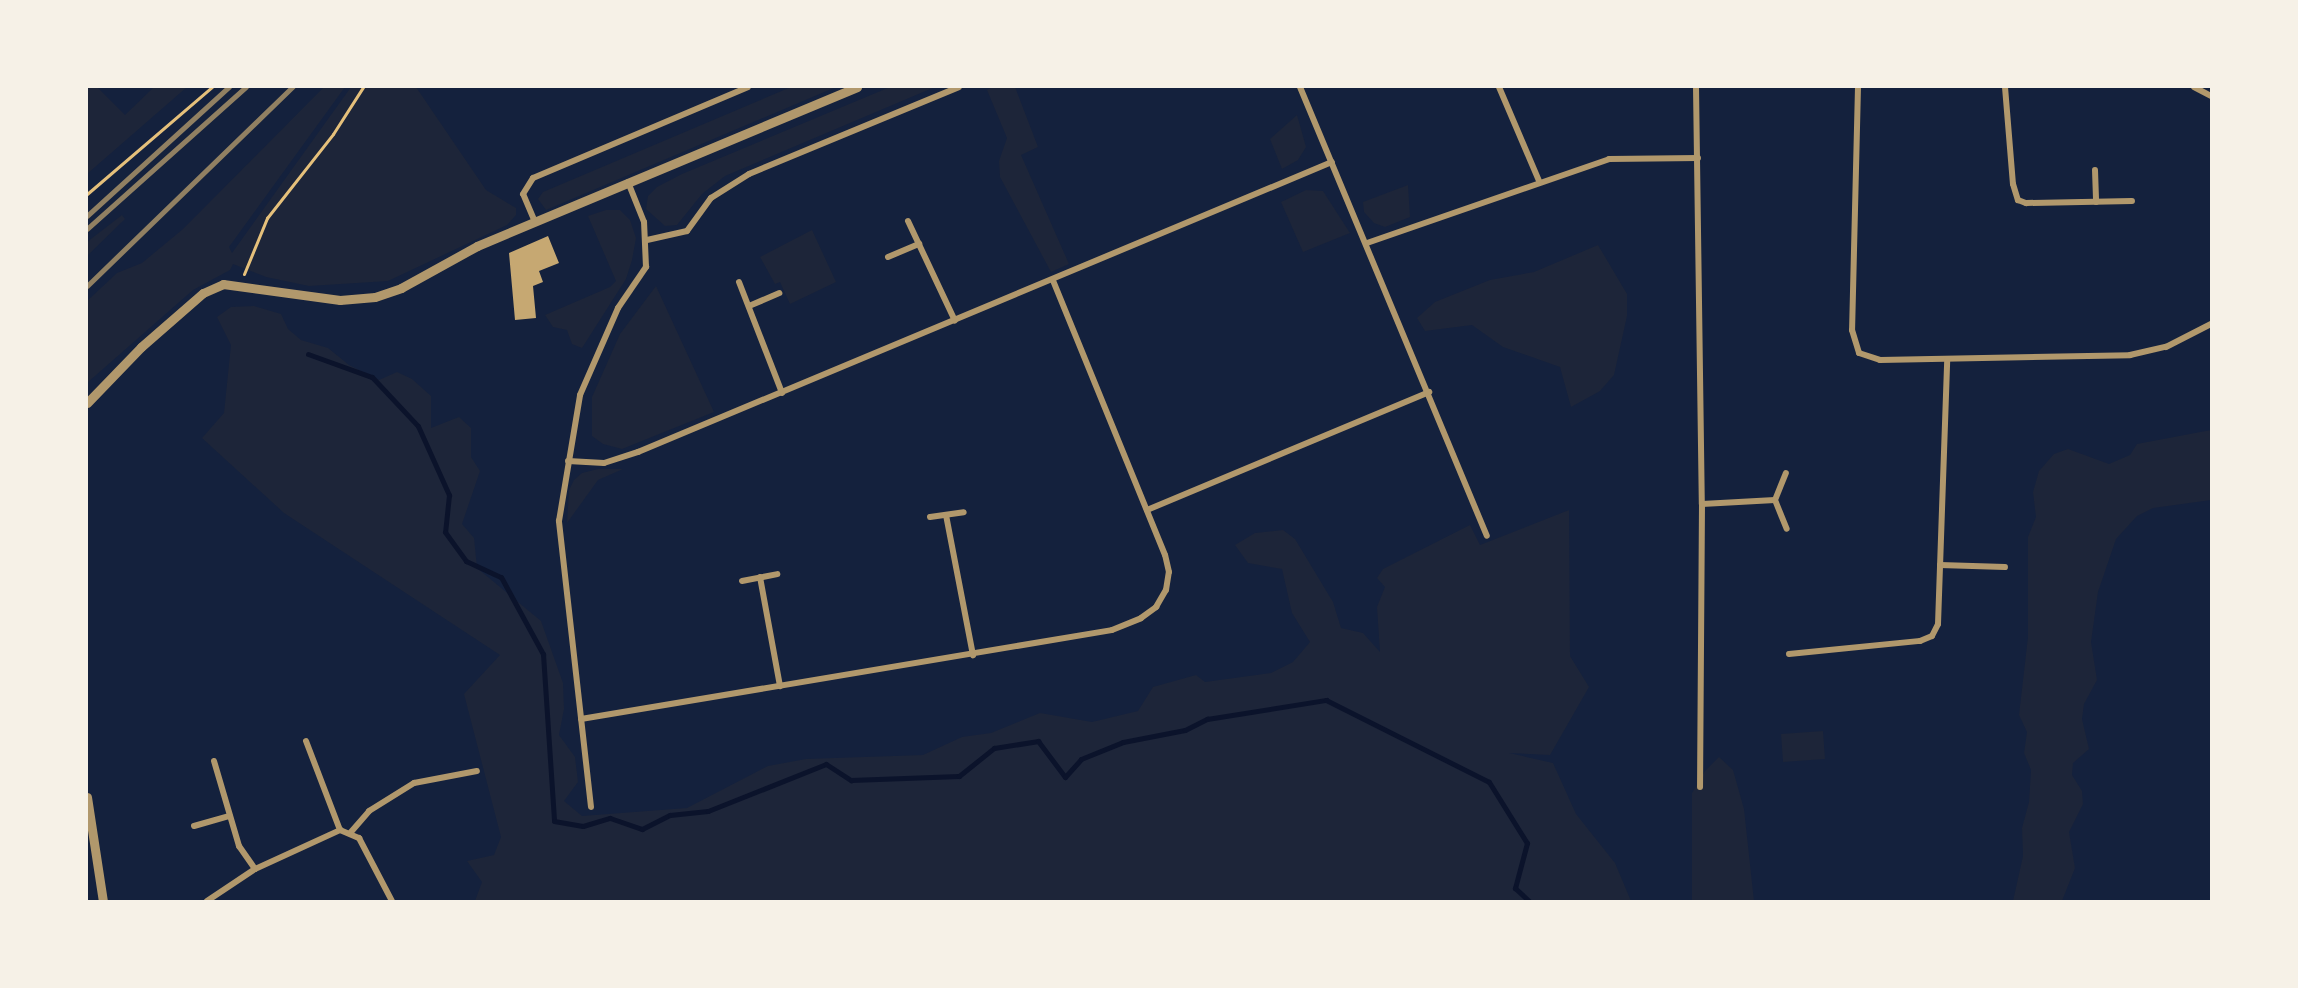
<!DOCTYPE html>
<html>
<head>
<meta charset="utf-8">
<style>
  body { margin:0 }
  #map { position:relative; width:2298px; height:988px; overflow:hidden; background:#14213d; font-family:Rubik,sans-serif }
  div>[style] { position:absolute }
  [style*='--x'] { left:calc(var(--x)*1px); top:calc(var(--y)*1px); width:calc(var(--w)*1px); rotate:calc(var(--a)*1deg) }
  .green>* { inset:0; background:#1d2539 }
  .stream>* { height:5px; margin:-2.5px; padding:0 2.5px; transform-origin:2.5px; border-radius:2.5px; background:#0b132b }
  .building>* { inset:0; background:#c6a872 }
  .path>* { height:3px; margin:-1.5px; padding:0 1.5px; transform-origin:1.5px; border-radius:1.5px; background:#e5c07b }
  .minor>* { height:6px; margin:-3px; padding:0 3px; transform-origin:3px; border-radius:3px; background:#b1986c }
  .tertiary>* { height:9px; margin:-4.5px; padding:0 4.5px; transform-origin:4.5px; border-radius:4.5px; background:#b1986c }
  .rail>* { height:4.5px; margin:-2.25px; padding:0 2.25px; transform-origin:2.25px; border-radius:2.25px; background:#918062 }
  span { translate:-50% -50%; white-space:nowrap; text-align:center; line-height:1.15; -webkit-text-stroke:4.5px #f6f1e7; paint-order:stroke }
  .frame { position:absolute; inset:0; border:88px solid #f6f1e7; pointer-events:none }
</style>
</head>
<body>
<div id="map">
  <div class="green">
    <div style="clip-path:polygon(87px 87px,97px 87px,125px 115px,154px 87px,187px 87px,87px 174px)"></div>
    <div style="clip-path:polygon(324px 87px,345px 87px,229px 247px,232px 253px,351px 87px,416px 87px,486px 190px,516px 208px,516px 215px,507px 225px,388px 281px,309px 286px,266px 277px,233px 264px,230px 270px,193px 290px,87px 383px,87px 301px,117px 273px,142px 263px,183px 229px)"></div>
    <div style="clip-path:polygon(791px 87px,836px 87px,546px 210px,538px 199px,543px 192px)"></div>
    <div style="clip-path:polygon(890px 87px,935px 87px,725px 176px,702px 194px,677px 225px,665px 226px,646px 209px,648px 196px,657px 187px,682px 174px)"></div>
    <div style="clip-path:polygon(992px 87px,1015px 87px,1038px 147px,1021px 155px,1069px 264px,1051px 272px,1000px 177px,999px 161px,1007px 138px,987px 90px)"></div>
    <div style="clip-path:polygon(1297px 115px,1306px 147px,1298px 160px,1282px 169px,1270px 139px)"></div>
    <div style="clip-path:polygon(1408px 185px,1410px 217px,1385px 227px,1374px 223px,1364px 212px,1363px 202px)"></div>
    <div style="clip-path:polygon(1306px 190px,1323px 191px,1350px 233px,1303px 252px,1281px 202px)"></div>
    <div style="clip-path:polygon(606px 210px,620px 210px,630px 220px,636px 238px,632px 260px,626px 279px,582px 348px,572px 344px,567px 330px,553px 327px,545px 315px,610px 287px,616px 281px,588px 216px)"></div>
    <div style="clip-path:polygon(122px 215px,125px 219px,87px 256px,87px 242px)"></div>
    <div style="clip-path:polygon(812px 230px,836px 282px,790px 304px,780px 282px,775px 284px,760px 257px)"></div>
    <div style="clip-path:polygon(1598px 245px,1627px 294px,1627px 316px,1614px 375px,1600px 391px,1571px 407px,1560px 367px,1503px 347px,1472px 325px,1425px 331px,1417px 318px,1435px 302px,1490px 280px,1534px 272px)"></div>
    <div style="clip-path:polygon(656px 286px,714px 412px,622px 449px,603px 444px,592px 436px,592px 397px,620px 334px)"></div>
    <div style="clip-path:polygon(254px 306px,281px 314px,288px 329px,301px 340px,328px 348px,349px 365px,379px 380px,397px 372px,412px 379px,431px 396px,431px 428px,459px 417px,471px 428px,471px 457px,480px 471px,462px 524px,474px 538px,477px 568px,541px 621px,563px 683px,564px 709px,559px 735px,575px 757px,578px 782px,564px 801px,582px 816px,687px 808px,768px 766px,806px 759px,923px 755px,962px 737px,991px 733px,1040px 713px,1092px 722px,1138px 711px,1153px 687px,1196px 675px,1205px 682px,1271px 673px,1293px 662px,1310px 642px,1292px 613px,1282px 569px,1248px 563px,1235px 545px,1255px 533px,1283px 530px,1295px 539px,1333px 602px,1341px 628px,1363px 633px,1380px 652px,1377px 607px,1385px 587px,1377px 578px,1383px 569px,1470px 525px,1480px 545px,1569px 510px,1570px 656px,1589px 687px,1550px 755px,1509px 753px,1553px 763px,1576px 814px,1615px 863px,1631px 901px,475px 901px,482px 882px,467px 861px,494px 855px,501px 837px,464px 694px,500px 655px,284px 513px,202px 438px,224px 413px,231px 345px,217px 317px,231px 307px)"></div>
    <div style="clip-path:polygon(2211px 430px,2211px 500px,2153px 508px,2137px 516px,2116px 539px,2098px 592px,2091px 642px,2097px 680px,2084px 704px,2082px 719px,2089px 749px,2073px 763px,2072px 775px,2082px 791px,2083px 804px,2069px 832px,2075px 868px,2062px 901px,2013px 901px,2023px 856px,2022px 828px,2029px 802px,2031px 770px,2024px 753px,2027px 732px,2019px 715px,2028px 637px,2028px 537px,2036px 517px,2033px 492px,2039px 471px,2054px 454px,2068px 449px,2109px 464px,2130px 455px,2137px 444px)"></div>
    <div style="clip-path:polygon(598px 469px,623px 469px,598px 480px,567px 523px,569px 490px,574px 480px,582px 473px)"></div>
    <div style="clip-path:polygon(1823px 731px,1825px 759px,1783px 762px,1781px 734px)"></div>
    <div style="clip-path:polygon(1719px 757px,1733px 770px,1744px 809px,1754px 901px,1692px 901px,1692px 793px,1705px 771px)"></div>
  </div>
  <div class="stream">
    <div style="--x:308;--y:354;--w:68;--a:19.8"></div>
    <div style="--x:372;--y:377;--w:67;--a:46.8"></div>
    <div style="--x:418;--y:426;--w:76;--a:65.8"></div>
    <div style="--x:449;--y:495;--w:37;--a:96"></div>
    <div style="--x:445;--y:532;--w:36;--a:54"></div>
    <div style="--x:466;--y:561;--w:38;--a:25"></div>
    <div style="--x:501;--y:577;--w:88;--a:61.4"></div>
    <div style="--x:543;--y:654;--w:167;--a:86.2"></div>
    <div style="--x:554;--y:821;--w:29;--a:10"></div>
    <div style="--x:583;--y:826;--w:28;--a:-17"></div>
    <div style="--x:610;--y:818;--w:34;--a:19"></div>
    <div style="--x:642;--y:829;--w:31;--a:-27"></div>
    <div style="--x:670;--y:815;--w:38;--a:-6"></div>
    <div style="--x:708;--y:811;--w:127;--a:-21.7"></div>
    <div style="--x:826;--y:764;--w:30;--a:33"></div>
    <div style="--x:851;--y:780;--w:108;--a:-2.1"></div>
    <div style="--x:959;--y:776;--w:45;--a:-38.7"></div>
    <div style="--x:994;--y:748;--w:45;--a:-9"></div>
    <div style="--x:1038;--y:741;--w:45;--a:53.1"></div>
    <div style="--x:1065;--y:777;--w:24;--a:-48"></div>
    <div style="--x:1081;--y:759;--w:45;--a:-22"></div>
    <div style="--x:1123;--y:742;--w:63;--a:-11"></div>
    <div style="--x:1185;--y:730;--w:25;--a:-27"></div>
    <div style="--x:1207;--y:719;--w:121;--a:-9.1"></div>
    <div style="--x:1326;--y:700;--w:182;--a:26.7"></div>
    <div style="--x:1489;--y:782;--w:72;--a:58.1"></div>
    <div style="--x:1527;--y:843;--w:47;--a:104.9"></div>
    <div style="--x:1515;--y:888;--w:19;--a:43"></div>
  </div>
  <div class="building">
    <div style="clip-path:polygon(548px 236px,559px 263px,539px 271px,543px 282px,533px 286px,536px 318px,515px 320px,509px 253px)"></div>
  </div>
  <div class="path">
    <div style="--x:87;--y:194;--w:165;--a:-40.6"></div>
    <div style="--x:244;--y:274;--w:61;--a:-67.7"></div>
    <div style="--x:267;--y:218;--w:107;--a:-51.8"></div>
    <div style="--x:333;--y:134;--w:56;--a:-57.4"></div>
  </div>
  <div class="minor">
    <div style="--x:1300;--y:87;--w:486;--a:67.4"></div>
    <div style="--x:1499;--y:87;--w:102;--a:66.9"></div>
    <div style="--x:1696;--y:87;--w:417;--a:89.2"></div>
    <div style="--x:1702;--y:504;--w:283;--a:90.4"></div>
    <div style="--x:1858;--y:87;--w:243;--a:91.4"></div>
    <div style="--x:1852;--y:330;--w:24;--a:73"></div>
    <div style="--x:1859;--y:353;--w:22;--a:18"></div>
    <div style="--x:1880;--y:360;--w:250;--a:-1.1"></div>
    <div style="--x:2130;--y:355;--w:37;--a:-13"></div>
    <div style="--x:2166;--y:347;--w:51;--a:-27.1"></div>
    <div style="--x:2005;--y:87;--w:97;--a:85.3"></div>
    <div style="--x:2013;--y:184;--w:17;--a:73"></div>
    <div style="--x:2018;--y:200;--w:9;--a:21"></div>
    <div style="--x:2026;--y:203;--w:106;--a:-1.1"></div>
    <div style="--x:2194;--y:87;--w:19;--a:28"></div>
    <div style="--x:2095;--y:170;--w:32;--a:88"></div>
    <div style="--x:908;--y:221;--w:110;--a:64.8"></div>
    <div style="--x:535;--y:222;--w:30;--a:-113"></div>
    <div style="--x:523;--y:194;--w:19;--a:-58"></div>
    <div style="--x:533;--y:178;--w:233;--a:-22.9"></div>
    <div style="--x:647;--y:240;--w:41;--a:-12.7"></div>
    <div style="--x:687;--y:231;--w:41;--a:-54"></div>
    <div style="--x:711;--y:198;--w:45;--a:-32.3"></div>
    <div style="--x:749;--y:174;--w:227;--a:-22.5"></div>
    <div style="--x:1367;--y:243;--w:256;--a:-19.1"></div>
    <div style="--x:1609;--y:159;--w:89;--a:-0.6"></div>
    <div style="--x:888;--y:257;--w:34;--a:-23"></div>
    <div style="--x:739;--y:282;--w:119;--a:68.8"></div>
    <div style="--x:749;--y:306;--w:33;--a:-23"></div>
    <div style="--x:568;--y:461;--w:36;--a:3"></div>
    <div style="--x:604;--y:463;--w:36;--a:-18"></div>
    <div style="--x:638;--y:452;--w:752;--a:-22.68"></div>
    <div style="--x:1775;--y:500;--w:31;--a:68"></div>
    <div style="--x:1702;--y:504;--w:73;--a:-3.1"></div>
    <div style="--x:1775;--y:500;--w:29;--a:-68"></div>
    <div style="--x:1147;--y:510;--w:306;--a:-22.7"></div>
    <div style="--x:946;--y:515;--w:143;--a:79.1"></div>
    <div style="--x:930;--y:517;--w:34;--a:-8"></div>
    <div style="--x:1940;--y:565;--w:65;--a:1.8"></div>
    <div style="--x:760;--y:577;--w:111;--a:79.6"></div>
    <div style="--x:742;--y:581;--w:36;--a:-11"></div>
    <div style="--x:1789;--y:654;--w:132;--a:-5.7"></div>
    <div style="--x:1920;--y:641;--w:13;--a:-23"></div>
    <div style="--x:1932;--y:636;--w:13;--a:-63"></div>
    <div style="--x:1938;--y:624;--w:264;--a:-88"></div>
    <div style="--x:581;--y:719;--w:538;--a:-9.51"></div>
    <div style="--x:1112;--y:630;--w:31;--a:-22"></div>
    <div style="--x:1141;--y:618;--w:19;--a:-36"></div>
    <div style="--x:1156;--y:607;--w:20;--a:-60"></div>
    <div style="--x:1166;--y:590;--w:18;--a:-81"></div>
    <div style="--x:1169;--y:572;--w:17;--a:-103"></div>
    <div style="--x:1165;--y:555;--w:296;--a:-112.2"></div>
    <div style="--x:306;--y:741;--w:95;--a:69.1"></div>
    <div style="--x:214;--y:761;--w:89;--a:73.6"></div>
    <div style="--x:239;--y:846;--w:28;--a:55"></div>
    <div style="--x:591;--y:807;--w:288;--a:-96.4"></div>
    <div style="--x:559;--y:521;--w:128;--a:-80.5"></div>
    <div style="--x:580;--y:395;--w:95;--a:-66.4"></div>
    <div style="--x:618;--y:308;--w:50;--a:-55.7"></div>
    <div style="--x:646;--y:267;--w:45;--a:-92.5"></div>
    <div style="--x:644;--y:222;--w:43;--a:-111.8"></div>
    <div style="--x:194;--y:826;--w:37;--a:-16"></div>
    <div style="--x:351;--y:832;--w:28;--a:-49"></div>
    <div style="--x:369;--y:811;--w:53;--a:-31.9"></div>
    <div style="--x:414;--y:783;--w:64;--a:-10.8"></div>
    <div style="--x:207;--y:901;--w:58;--a:-33.7"></div>
    <div style="--x:255;--y:869;--w:94;--a:-24.6"></div>
    <div style="--x:340;--y:830;--w:21;--a:23"></div>
    <div style="--x:359;--y:838;--w:71;--a:62.4"></div>
  </div>
  <div class="tertiary">
    <div style="--x:87;--y:403;--w:78;--a:-46"></div>
    <div style="--x:141;--y:347;--w:82;--a:-41.1"></div>
    <div style="--x:203;--y:293;--w:22;--a:-24"></div>
    <div style="--x:223;--y:284;--w:118;--a:7.8"></div>
    <div style="--x:340;--y:300;--w:35;--a:-5"></div>
    <div style="--x:375;--y:297;--w:28;--a:-19"></div>
    <div style="--x:401;--y:288;--w:87;--a:-28.9"></div>
    <div style="--x:477;--y:246;--w:412;--a:-22.7"></div>
    <div style="--x:87;--y:797;--w:105;--a:81.3"></div>
  </div>
  <div class="rail">
    <div style="--x:87;--y:216;--w:192;--a:-42.3"></div>
    <div style="--x:87;--y:229;--w:213;--a:-41.8"></div>
    <div style="--x:87;--y:286;--w:286;--a:-44.1"></div>
  </div>
  <div class="frame"></div>
</div>
</body>
</html>
